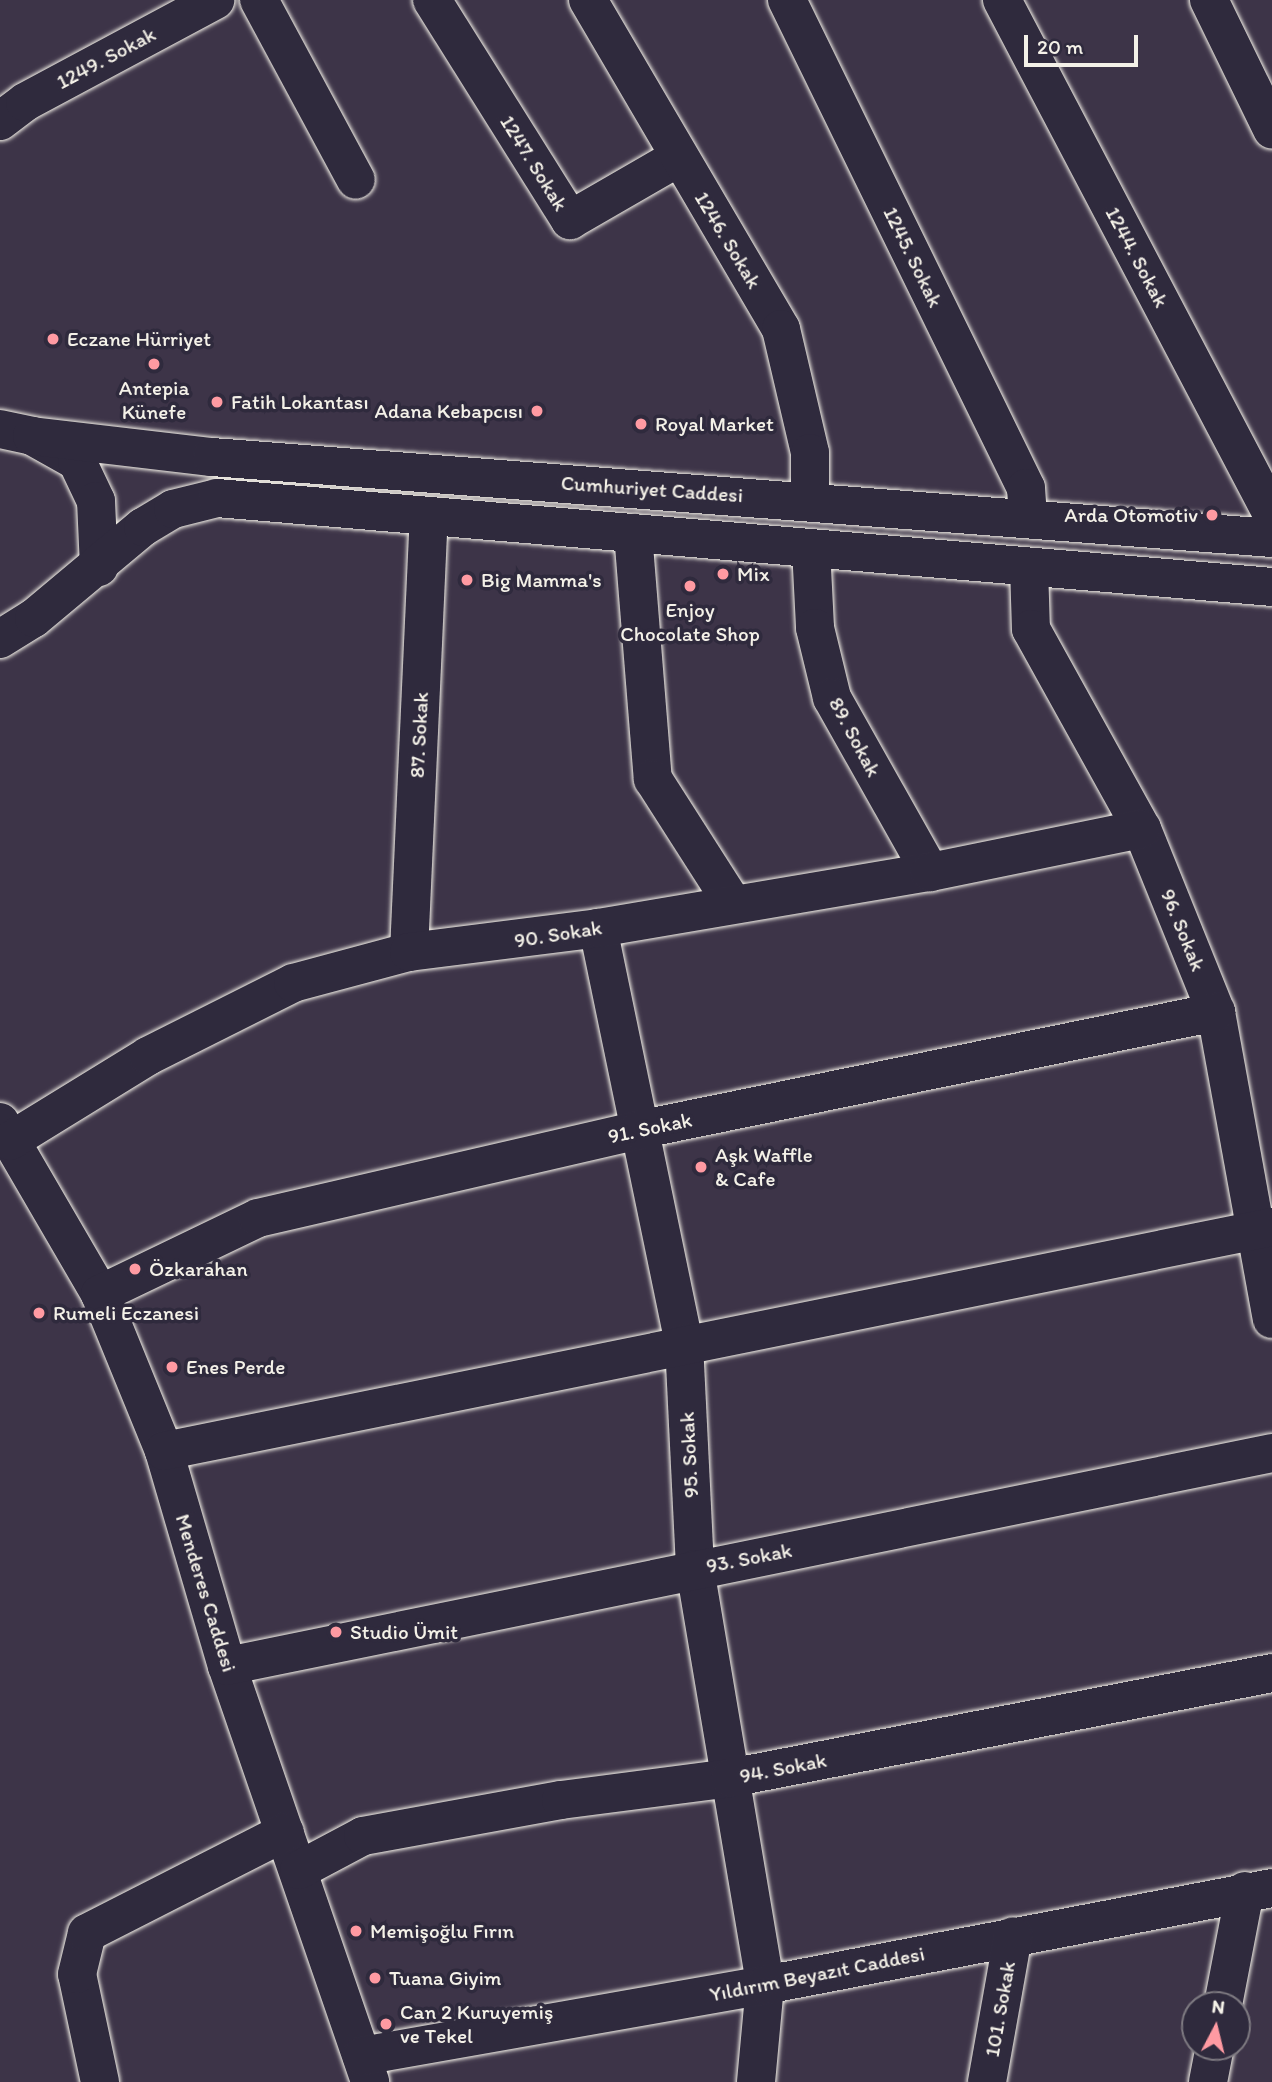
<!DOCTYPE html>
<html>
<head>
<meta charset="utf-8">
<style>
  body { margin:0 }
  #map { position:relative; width:1272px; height:2082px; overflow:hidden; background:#3d3448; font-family:Itim,sans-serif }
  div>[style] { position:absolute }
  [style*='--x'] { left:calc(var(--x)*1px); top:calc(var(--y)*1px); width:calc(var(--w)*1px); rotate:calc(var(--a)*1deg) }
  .roads { filter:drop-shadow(0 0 2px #f4f1e8) drop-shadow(0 0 2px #f4f1e8) }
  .minor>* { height:38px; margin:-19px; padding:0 19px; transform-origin:19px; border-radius:19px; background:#2f2a3d }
  .major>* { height:38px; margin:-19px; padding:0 19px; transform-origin:19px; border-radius:19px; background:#2f2a3d }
  .dots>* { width:19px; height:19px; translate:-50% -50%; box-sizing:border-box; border:4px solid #2f2a3d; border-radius:50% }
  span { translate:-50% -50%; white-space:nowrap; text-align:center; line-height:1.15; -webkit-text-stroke:7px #2f2a3d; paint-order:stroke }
  .street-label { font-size:21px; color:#f4f1e8 }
  .poi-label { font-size:21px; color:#f4f1e8 }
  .left { translate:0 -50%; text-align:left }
  .right { translate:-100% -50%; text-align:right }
  .north { position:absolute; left:1181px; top:1991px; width:70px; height:70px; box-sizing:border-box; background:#2f2a3d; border:2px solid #7e7a81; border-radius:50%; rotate:7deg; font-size:19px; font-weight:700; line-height:28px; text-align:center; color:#f4f1e8 }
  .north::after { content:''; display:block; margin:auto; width:24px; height:32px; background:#ff9aa2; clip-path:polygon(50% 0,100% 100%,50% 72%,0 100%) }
  .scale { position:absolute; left:1024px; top:35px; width:114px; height:32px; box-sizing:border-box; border:4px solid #f4f1e8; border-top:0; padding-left:9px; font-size:21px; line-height:24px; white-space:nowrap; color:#f4f1e8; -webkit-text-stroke:5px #2f2a3d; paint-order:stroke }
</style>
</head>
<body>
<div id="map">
  <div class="roads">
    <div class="minor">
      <div style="--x:259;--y:0;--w:204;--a:61.7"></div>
      <div style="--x:432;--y:0;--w:260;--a:57.9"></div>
      <div style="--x:570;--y:220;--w:126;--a:-30"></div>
      <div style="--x:588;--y:0;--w:381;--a:59.6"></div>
      <div style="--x:781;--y:329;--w:127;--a:76.8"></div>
      <div style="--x:810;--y:453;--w:48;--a:90"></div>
      <div style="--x:787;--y:0;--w:543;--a:63.91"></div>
      <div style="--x:1026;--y:488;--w:30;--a:86"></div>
      <div style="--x:1002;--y:0;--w:581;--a:62.29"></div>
      <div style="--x:1209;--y:0;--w:144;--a:64"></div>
      <div style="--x:0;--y:121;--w:31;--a:-37"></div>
      <div style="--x:25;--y:102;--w:216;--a:-28.2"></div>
      <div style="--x:633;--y:533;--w:247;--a:85.4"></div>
      <div style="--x:653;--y:779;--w:148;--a:57.4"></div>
      <div style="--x:811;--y:548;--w:80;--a:87.1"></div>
      <div style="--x:815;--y:628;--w:72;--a:76.3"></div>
      <div style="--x:832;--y:698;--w:200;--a:60.6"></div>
      <div style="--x:1029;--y:567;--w:62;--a:88.2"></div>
      <div style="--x:1031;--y:629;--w:229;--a:61"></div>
      <div style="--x:1142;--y:829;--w:197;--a:68"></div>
      <div style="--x:1216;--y:1012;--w:312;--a:79.7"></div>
      <div style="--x:598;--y:928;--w:424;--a:78.3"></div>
      <div style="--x:684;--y:1343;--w:226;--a:87.2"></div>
      <div style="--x:695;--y:1569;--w:422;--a:80.4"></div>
      <div style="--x:765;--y:1985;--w:97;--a:95.3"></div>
      <div style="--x:409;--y:952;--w:434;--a:-87.4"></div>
      <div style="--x:0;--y:1122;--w:199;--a:59.8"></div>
      <div style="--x:100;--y:1294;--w:170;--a:67.8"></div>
      <div style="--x:164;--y:1451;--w:224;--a:73.7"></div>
      <div style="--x:227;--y:1666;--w:440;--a:71"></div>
      <div style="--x:10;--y:1141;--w:162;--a:-31.6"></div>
      <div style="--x:148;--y:1056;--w:162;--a:-26.7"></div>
      <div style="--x:293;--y:983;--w:120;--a:-15"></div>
      <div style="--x:409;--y:952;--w:191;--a:-7.2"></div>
      <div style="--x:598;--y:928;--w:337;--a:-9.6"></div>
      <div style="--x:930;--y:872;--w:216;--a:-11.5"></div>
      <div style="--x:100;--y:1294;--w:175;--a:-25.7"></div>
      <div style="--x:258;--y:1218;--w:390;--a:-13"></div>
      <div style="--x:638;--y:1130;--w:590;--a:-11.54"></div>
      <div style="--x:164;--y:1451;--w:1130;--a:-11.43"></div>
      <div style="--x:227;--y:1666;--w:1066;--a:-11.52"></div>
      <div style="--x:299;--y:1870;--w:72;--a:-28"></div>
      <div style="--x:363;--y:1836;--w:201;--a:-10.3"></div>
      <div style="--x:561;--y:1800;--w:170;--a:-7.4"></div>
      <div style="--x:730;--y:1778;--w:552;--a:-10.96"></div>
      <div style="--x:1223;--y:2005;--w:116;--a:-79.1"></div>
      <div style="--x:362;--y:2056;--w:409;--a:-10"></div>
      <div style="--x:765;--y:1985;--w:516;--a:-10.83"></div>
      <div style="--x:100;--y:2082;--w:110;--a:-102"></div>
      <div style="--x:77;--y:1974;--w:42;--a:-76.3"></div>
      <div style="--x:87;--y:1933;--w:222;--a:-27"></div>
      <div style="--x:987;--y:2082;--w:148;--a:-79.9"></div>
      <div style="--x:1208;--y:2082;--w:36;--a:-79"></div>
    </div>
    <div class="major">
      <div style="--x:0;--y:429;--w:33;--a:12"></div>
      <div style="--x:32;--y:436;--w:51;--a:29.1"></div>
      <div style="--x:77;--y:461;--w:44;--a:64.6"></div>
      <div style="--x:96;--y:501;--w:66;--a:87.4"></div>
      <div style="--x:32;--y:436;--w:181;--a:6.7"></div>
      <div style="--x:212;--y:457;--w:1063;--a:4.37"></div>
      <div style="--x:0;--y:639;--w:40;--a:-32"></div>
      <div style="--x:34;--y:618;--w:142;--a:-39.9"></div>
      <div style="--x:143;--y:527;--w:35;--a:-31"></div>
      <div style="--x:173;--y:509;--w:45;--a:-14"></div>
      <div style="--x:217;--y:498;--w:1059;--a:4.82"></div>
    </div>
  </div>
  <div class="dots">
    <div style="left:53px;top:339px;background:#ff9aa2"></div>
    <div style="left:154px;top:364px;background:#ff9aa2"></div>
    <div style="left:217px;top:402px;background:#ff9aa2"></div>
    <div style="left:537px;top:411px;background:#ff9aa2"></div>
    <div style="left:641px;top:424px;background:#ff9aa2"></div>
    <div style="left:1212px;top:515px;background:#ff9aa2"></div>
    <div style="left:723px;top:574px;background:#ff9aa2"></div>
    <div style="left:467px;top:580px;background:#ff9aa2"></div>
    <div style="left:690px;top:586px;background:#ff9aa2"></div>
    <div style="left:701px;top:1167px;background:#ff9aa2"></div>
    <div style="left:135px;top:1269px;background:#ff9aa2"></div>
    <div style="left:39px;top:1313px;background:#ff9aa2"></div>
    <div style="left:172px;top:1367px;background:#ff9aa2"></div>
    <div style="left:336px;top:1632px;background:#ff9aa2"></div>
    <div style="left:356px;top:1931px;background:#ff9aa2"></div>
    <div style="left:375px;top:1978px;background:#ff9aa2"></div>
    <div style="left:386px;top:2024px;background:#ff9aa2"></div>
  </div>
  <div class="street-label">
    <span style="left:106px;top:58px;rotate:-28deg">1249. Sokak</span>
    <span style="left:534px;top:163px;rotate:58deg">1247. Sokak</span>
    <span style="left:728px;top:240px;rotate:59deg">1246. Sokak</span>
    <span style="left:913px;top:257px;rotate:64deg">1245. Sokak</span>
    <span style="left:1137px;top:257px;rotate:62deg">1244. Sokak</span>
    <span style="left:652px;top:489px;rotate:4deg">Cumhuriyet Caddesi</span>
    <span style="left:419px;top:735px;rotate:-87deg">87. Sokak</span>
    <span style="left:855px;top:737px;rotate:62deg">89. Sokak</span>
    <span style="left:1183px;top:930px;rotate:68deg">96. Sokak</span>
    <span style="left:558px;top:934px;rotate:-9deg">90. Sokak</span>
    <span style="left:650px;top:1128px;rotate:-12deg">91. Sokak</span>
    <span style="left:689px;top:1455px;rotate:-93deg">95. Sokak</span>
    <span style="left:749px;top:1558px;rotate:-11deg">93. Sokak</span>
    <span style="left:206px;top:1593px;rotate:73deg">Menderes Caddesi</span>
    <span style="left:783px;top:1768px;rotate:-11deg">94. Sokak</span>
    <span style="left:817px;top:1974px;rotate:-11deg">Yıldırım Beyazıt Caddesi</span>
    <span style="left:1000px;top:2009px;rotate:-80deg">101. Sokak</span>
  </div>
  <div class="poi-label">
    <span class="left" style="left:67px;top:339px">Eczane Hürriyet</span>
    <span style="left:154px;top:400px">Antepia<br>Künefe</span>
    <span class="left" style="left:231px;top:402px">Fatih Lokantası</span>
    <span class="right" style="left:523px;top:411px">Adana Kebapcısı</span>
    <span class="left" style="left:655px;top:424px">Royal Market</span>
    <span class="right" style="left:1198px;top:515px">Arda Otomotiv</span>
    <span class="left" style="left:737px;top:574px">Mix</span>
    <span class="left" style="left:481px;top:580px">Big Mamma's</span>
    <span style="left:690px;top:622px">Enjoy<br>Chocolate Shop</span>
    <span class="left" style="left:715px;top:1167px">Aşk Waffle<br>&amp; Cafe</span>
    <span class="left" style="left:149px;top:1269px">Özkarahan</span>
    <span class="left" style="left:53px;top:1313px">Rumeli Eczanesi</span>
    <span class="left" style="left:186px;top:1367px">Enes Perde</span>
    <span class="left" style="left:350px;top:1632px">Studio Ümit</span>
    <span class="left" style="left:370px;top:1931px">Memişoğlu Fırın</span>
    <span class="left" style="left:389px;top:1978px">Tuana Giyim</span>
    <span class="left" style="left:400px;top:2024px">Can 2 Kuruyemiş<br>ve Tekel</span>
  </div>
  <div class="north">N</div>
  <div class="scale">20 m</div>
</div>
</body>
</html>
